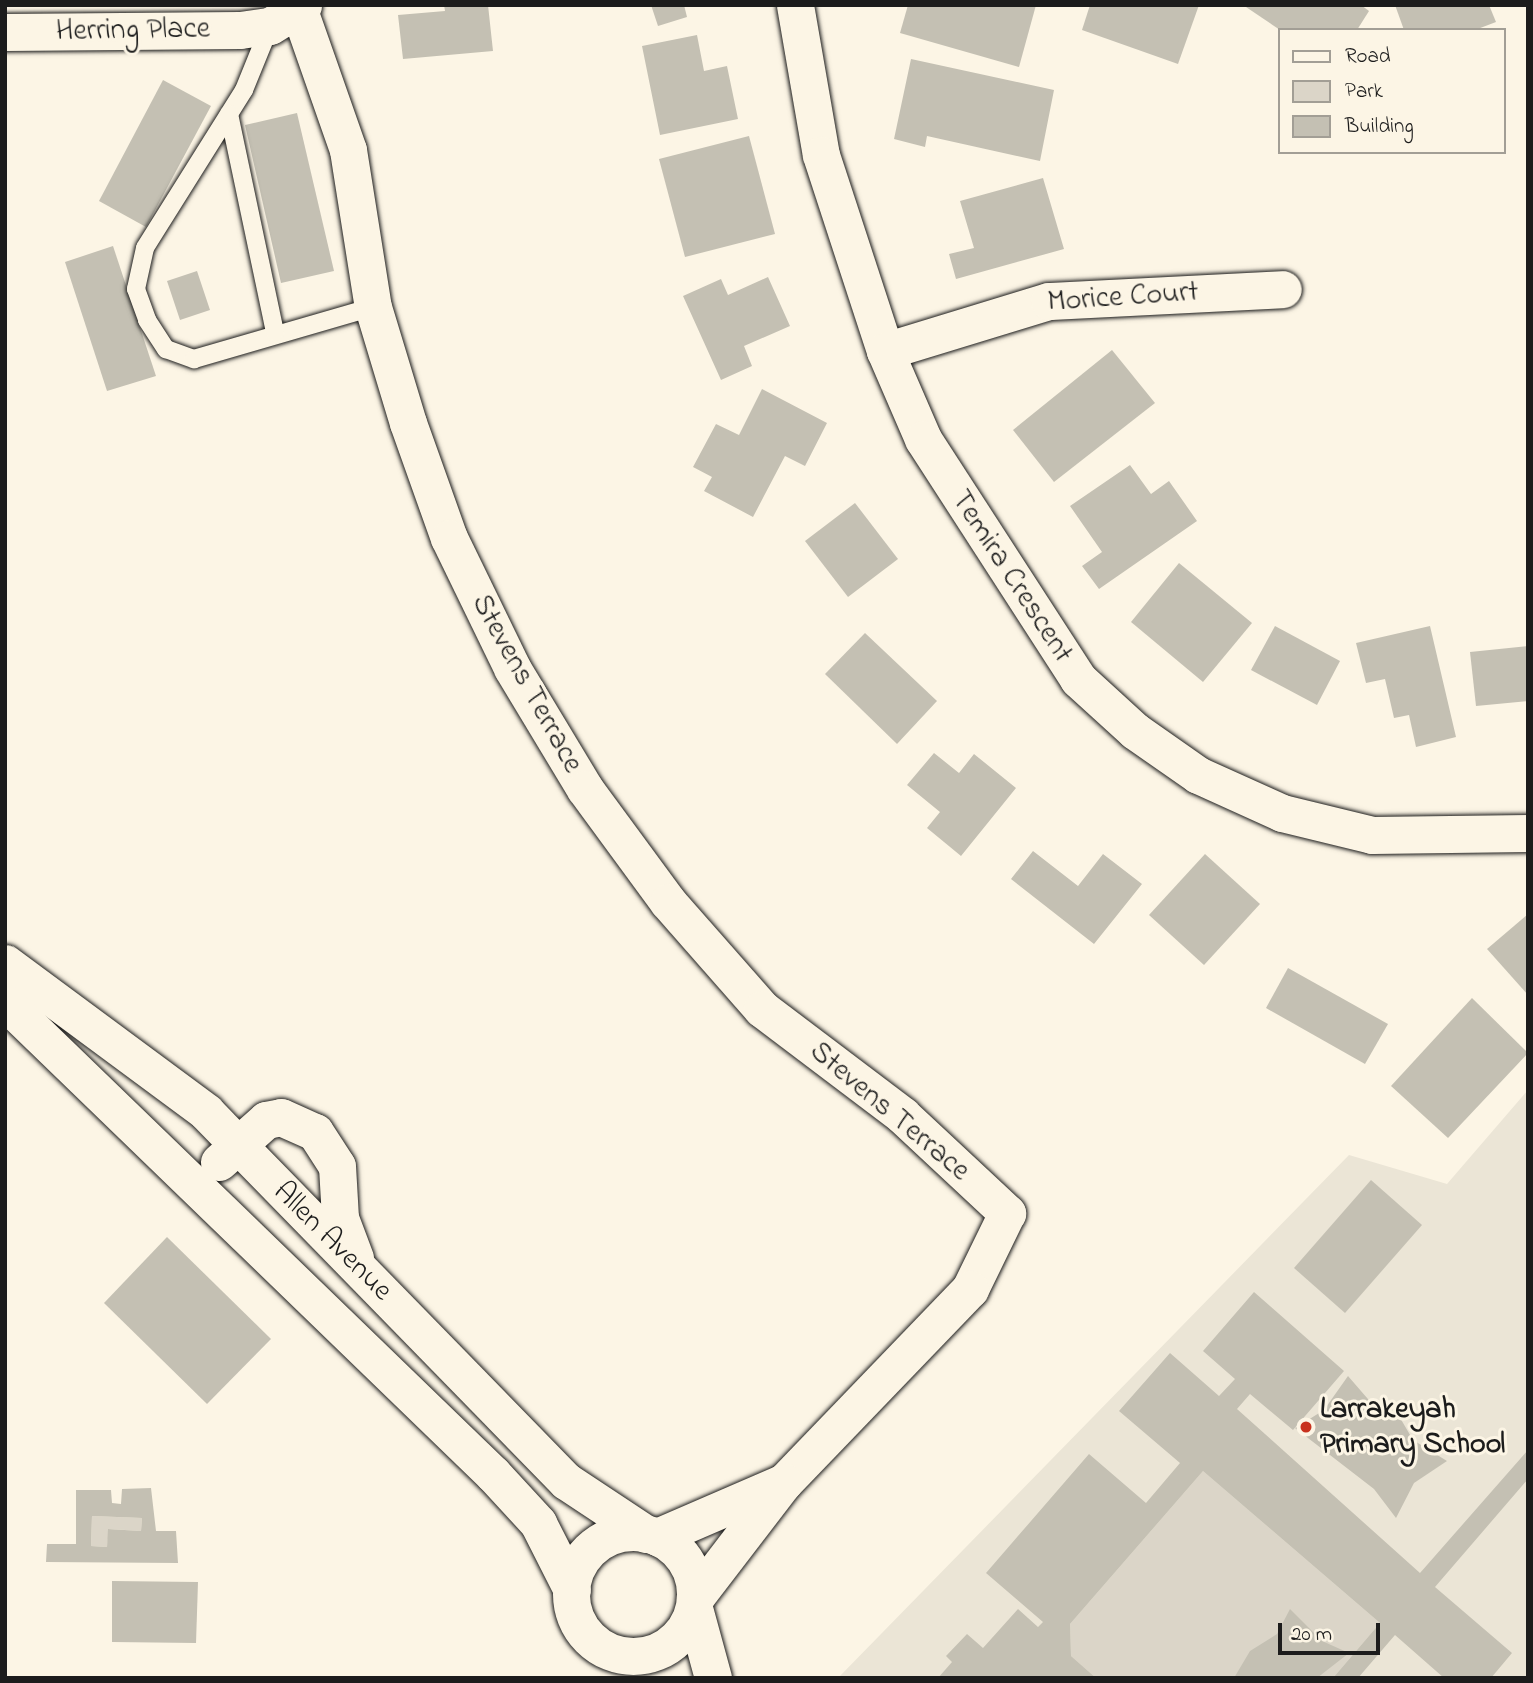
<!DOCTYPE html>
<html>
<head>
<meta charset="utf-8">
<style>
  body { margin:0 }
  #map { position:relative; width:1533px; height:1683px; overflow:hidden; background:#fcf5e5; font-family:"Indie Flower",sans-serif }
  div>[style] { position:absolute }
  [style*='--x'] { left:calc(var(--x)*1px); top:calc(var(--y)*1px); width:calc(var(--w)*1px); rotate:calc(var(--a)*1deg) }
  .built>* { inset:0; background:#ebe5d6 }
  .green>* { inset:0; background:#dbd5c8 }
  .building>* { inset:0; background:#c4c0b3 }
  .roads { filter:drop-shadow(0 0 2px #1c1c1c) drop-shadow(0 0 2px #1c1c1c) }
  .lane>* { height:18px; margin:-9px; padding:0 9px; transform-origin:9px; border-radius:9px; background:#fcf5e5 }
  .street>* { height:37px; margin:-18.5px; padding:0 18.5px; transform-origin:18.5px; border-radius:18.5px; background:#fcf5e5 }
  .street>.ring { margin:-18.5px; padding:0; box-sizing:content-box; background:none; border:37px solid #fcf5e5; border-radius:50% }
  .dots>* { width:19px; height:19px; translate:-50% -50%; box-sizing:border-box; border:4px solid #fcf5e5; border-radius:50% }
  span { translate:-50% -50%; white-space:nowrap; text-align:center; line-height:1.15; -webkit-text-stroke:6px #fcf5e5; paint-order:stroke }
  .street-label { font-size:30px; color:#1c1c1c }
  .poi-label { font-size:30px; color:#1c1c1c; font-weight:700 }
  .left { translate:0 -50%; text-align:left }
  .frame { position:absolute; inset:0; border:7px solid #1c1c1c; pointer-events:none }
  .legend { position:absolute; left:1278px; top:28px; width:228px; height:126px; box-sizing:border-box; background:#fcf5e5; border:2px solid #a29e95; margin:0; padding:9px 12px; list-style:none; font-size:21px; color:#1c1c1c }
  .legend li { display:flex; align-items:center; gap:14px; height:35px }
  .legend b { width:35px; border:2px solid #a29e95 }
  .scale { position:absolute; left:1278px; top:1623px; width:102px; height:32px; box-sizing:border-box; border:4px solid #1c1c1c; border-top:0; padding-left:9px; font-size:21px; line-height:24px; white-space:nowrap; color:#1c1c1c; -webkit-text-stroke:5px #fcf5e5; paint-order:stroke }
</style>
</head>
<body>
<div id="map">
  <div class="built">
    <div style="clip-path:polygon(1528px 1090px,1528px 1678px,838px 1678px,1349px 1155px,1447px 1184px)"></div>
  </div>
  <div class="green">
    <div style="clip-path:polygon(1203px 1471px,1380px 1623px,1333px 1678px,1096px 1678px,1071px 1656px,1070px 1624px)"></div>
    <div style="clip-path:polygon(92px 1516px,142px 1518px,141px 1531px,109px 1529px,107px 1547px,91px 1546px)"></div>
  </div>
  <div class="building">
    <div style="clip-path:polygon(444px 5px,488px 5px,493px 51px,403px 59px,398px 15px,445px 11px)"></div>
    <div style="clip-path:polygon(651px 5px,684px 5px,687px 17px,658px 26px)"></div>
    <div style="clip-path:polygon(908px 5px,1036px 5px,1019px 67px,900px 33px)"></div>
    <div style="clip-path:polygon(1090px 5px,1199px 5px,1178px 64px,1082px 30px)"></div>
    <div style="clip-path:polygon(1243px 5px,1361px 5px,1369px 11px,1357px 30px,1280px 30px)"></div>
    <div style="clip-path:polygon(1395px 5px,1489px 5px,1496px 22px,1475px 30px,1404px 30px)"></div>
    <div style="clip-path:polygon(697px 35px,704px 71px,727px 66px,738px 119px,660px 135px,642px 46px)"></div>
    <div style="clip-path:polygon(911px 59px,1054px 90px,1040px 161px,927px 136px,925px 147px,894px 139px)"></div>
    <div style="clip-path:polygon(163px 80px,211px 106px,146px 227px,99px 201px)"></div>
    <div style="clip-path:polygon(297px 113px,334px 271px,281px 283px,245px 125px)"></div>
    <div style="clip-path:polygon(749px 136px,775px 234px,685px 257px,659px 159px)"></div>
    <div style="clip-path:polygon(1043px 178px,1064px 249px,956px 279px,949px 254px,974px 248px,960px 201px)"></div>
    <div style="clip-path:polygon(113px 246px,156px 376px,107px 391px,65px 262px)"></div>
    <div style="clip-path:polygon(197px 271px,210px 310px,180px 320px,167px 281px)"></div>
    <div style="clip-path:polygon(768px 277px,790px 326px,744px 346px,752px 366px,721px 380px,683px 296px,721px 279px,728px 295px)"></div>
    <div style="clip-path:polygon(1112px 350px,1155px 403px,1054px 482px,1013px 430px)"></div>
    <div style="clip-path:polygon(762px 389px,827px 423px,805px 466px,785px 456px,753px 517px,704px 491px,712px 477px,693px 467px,716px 424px,739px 435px)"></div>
    <div style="clip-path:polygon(1130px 465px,1151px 494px,1169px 481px,1197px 521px,1099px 589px,1082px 566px,1102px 552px,1070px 506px)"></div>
    <div style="clip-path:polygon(855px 503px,898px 559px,848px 597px,805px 541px)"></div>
    <div style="clip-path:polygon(1179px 563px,1252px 623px,1203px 682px,1131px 622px)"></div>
    <div style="clip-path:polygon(1275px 626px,1340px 661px,1317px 705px,1251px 670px)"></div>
    <div style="clip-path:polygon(1430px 626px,1456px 737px,1416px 747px,1409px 715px,1394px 718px,1385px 679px,1366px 683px,1356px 643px)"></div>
    <div style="clip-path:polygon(865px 633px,937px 701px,897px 744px,825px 674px)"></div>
    <div style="clip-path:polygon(1528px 646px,1528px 701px,1476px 706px,1470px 652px)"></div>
    <div style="clip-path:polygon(934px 753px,959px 773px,974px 754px,1016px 788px,961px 856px,927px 828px,940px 812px,907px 785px)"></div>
    <div style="clip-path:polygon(1033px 851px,1078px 886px,1103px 854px,1142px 884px,1094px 944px,1011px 879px)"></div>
    <div style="clip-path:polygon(1205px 854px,1260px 904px,1204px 965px,1149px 915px)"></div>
    <div style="clip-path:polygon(1528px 914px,1528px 995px,1487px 949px)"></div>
    <div style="clip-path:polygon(1288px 968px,1388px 1024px,1365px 1064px,1266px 1008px)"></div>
    <div style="clip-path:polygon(1472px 998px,1528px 1053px,1448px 1138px,1391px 1086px)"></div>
    <div style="clip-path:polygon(1371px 1180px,1422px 1225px,1345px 1313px,1294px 1268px)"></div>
    <div style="clip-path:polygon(167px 1237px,271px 1339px,207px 1404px,104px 1303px)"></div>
    <div style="clip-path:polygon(1254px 1292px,1344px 1371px,1293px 1430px,1250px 1394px,1237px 1409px,1420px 1573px,1528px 1450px,1528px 1479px,1435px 1587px,1512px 1653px,1491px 1678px,1444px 1678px,1395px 1635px,1358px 1678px,1333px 1678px,1380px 1623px,1203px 1471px,1070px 1624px,1071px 1656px,1096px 1678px,938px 1678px,952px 1662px,946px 1656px,967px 1634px,983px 1648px,1018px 1609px,1038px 1627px,1043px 1622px,986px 1573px,1089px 1454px,1146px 1503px,1180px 1463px,1119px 1411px,1170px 1353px,1219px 1396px,1235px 1379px,1203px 1351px)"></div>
    <div style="clip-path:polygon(1348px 1376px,1374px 1406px,1399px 1416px,1413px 1440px,1447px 1461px,1414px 1483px,1396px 1518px,1374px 1489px,1295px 1428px,1324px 1410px)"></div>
    <div style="clip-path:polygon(evenodd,151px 1488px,156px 1531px,176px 1531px,178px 1563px,46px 1562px,47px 1544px,76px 1544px,76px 1490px,111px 1490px,112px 1503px,121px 1504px,122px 1489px,151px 1488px,92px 1516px,142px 1518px,141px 1531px,108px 1529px,107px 1547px,91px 1546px,92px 1516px)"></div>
    <div style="clip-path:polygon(112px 1581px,198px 1582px,196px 1643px,112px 1642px)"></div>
    <div style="clip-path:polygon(1290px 1609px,1322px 1641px,1349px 1653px,1317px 1678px,1234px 1678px,1250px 1651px,1277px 1634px)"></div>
  </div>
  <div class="roads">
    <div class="lane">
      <div style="--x:270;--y:26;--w:69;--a:112.1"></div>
      <div style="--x:244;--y:90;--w:186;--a:122.1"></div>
      <div style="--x:145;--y:248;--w:42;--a:102.4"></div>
      <div style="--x:136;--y:289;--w:33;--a:70"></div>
      <div style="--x:147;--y:320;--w:35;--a:57"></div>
      <div style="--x:166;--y:349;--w:30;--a:20"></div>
      <div style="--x:194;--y:359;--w:186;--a:-16.2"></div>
      <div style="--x:229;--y:114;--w:223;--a:78.1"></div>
    </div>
    <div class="street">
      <div style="--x:795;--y:5;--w:152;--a:80.2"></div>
      <div style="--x:821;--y:155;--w:206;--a:71.9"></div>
      <div style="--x:885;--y:351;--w:96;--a:66.6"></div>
      <div style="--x:923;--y:439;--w:286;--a:57.1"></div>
      <div style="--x:1078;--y:679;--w:77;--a:42.4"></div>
      <div style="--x:1135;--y:731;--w:77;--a:34.9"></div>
      <div style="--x:1198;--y:775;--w:92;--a:24.3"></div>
      <div style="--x:1282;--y:813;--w:93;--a:13.7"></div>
      <div style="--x:1372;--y:835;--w:156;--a:-0.7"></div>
      <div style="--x:299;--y:10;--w:148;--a:70.7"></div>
      <div style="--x:348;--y:150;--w:159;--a:81"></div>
      <div style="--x:373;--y:307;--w:121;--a:73.2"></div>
      <div style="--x:408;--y:423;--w:122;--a:70.4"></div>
      <div style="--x:449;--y:538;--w:144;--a:64.1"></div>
      <div style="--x:512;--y:668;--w:141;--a:58.9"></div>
      <div style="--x:585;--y:789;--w:140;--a:53.7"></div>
      <div style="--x:668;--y:902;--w:142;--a:48.7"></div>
      <div style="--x:762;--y:1009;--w:176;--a:37.1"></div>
      <div style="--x:902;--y:1115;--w:144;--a:43"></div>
      <div style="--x:1007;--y:1213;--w:85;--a:116"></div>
      <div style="--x:970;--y:1289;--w:268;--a:133.9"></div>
      <div style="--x:784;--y:1482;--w:146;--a:127.5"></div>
      <div style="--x:5;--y:32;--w:235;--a:-0.5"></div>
      <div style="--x:240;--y:30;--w:30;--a:-8"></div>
      <div style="--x:270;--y:26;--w:39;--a:-32"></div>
      <div style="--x:885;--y:351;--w:171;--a:-17"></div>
      <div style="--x:1049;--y:301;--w:234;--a:-2.9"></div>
      <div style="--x:5;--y:963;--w:250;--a:36.5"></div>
      <div style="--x:206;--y:1112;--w:516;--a:45.71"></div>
      <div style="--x:566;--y:1481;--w:96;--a:33.5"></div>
      <div style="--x:5;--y:1002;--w:679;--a:44.05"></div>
      <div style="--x:493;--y:1474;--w:67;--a:47.4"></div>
      <div style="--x:538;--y:1523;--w:75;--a:63.1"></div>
      <div style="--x:219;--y:1162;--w:63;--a:-41.8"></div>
      <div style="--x:266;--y:1120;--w:15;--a:-11"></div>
      <div style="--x:281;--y:1117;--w:37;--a:24"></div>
      <div style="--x:315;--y:1132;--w:40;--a:57.1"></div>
      <div style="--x:337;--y:1166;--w:52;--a:86.7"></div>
      <div style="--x:340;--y:1218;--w:43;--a:69.4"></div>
      <div class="ring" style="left:571px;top:1532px;width:87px;height:87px"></div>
      <div style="--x:657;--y:1537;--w:138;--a:-23.4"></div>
      <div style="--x:694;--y:1608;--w:73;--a:74.8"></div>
    </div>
  </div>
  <div class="dots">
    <div style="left:1306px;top:1427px;background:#c8321e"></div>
  </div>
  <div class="street-label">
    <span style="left:133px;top:31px;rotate:-1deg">Herring Place</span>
    <span style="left:1123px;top:298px;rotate:-4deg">Morice Court</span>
    <span style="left:1011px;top:577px;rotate:57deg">Temira Crescent</span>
    <span style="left:526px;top:684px;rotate:61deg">Stevens Terrace</span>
    <span style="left:889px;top:1112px;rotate:40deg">Stevens Terrace</span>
    <span style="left:332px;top:1242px;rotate:45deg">Allen Avenue</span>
  </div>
  <div class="poi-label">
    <span class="left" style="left:1320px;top:1427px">Larrakeyah<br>Primary School</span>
  </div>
  <div class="frame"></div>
  <ul class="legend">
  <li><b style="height:9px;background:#fcf5e5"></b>Road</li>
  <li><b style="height:19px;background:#dbd5c8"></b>Park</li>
  <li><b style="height:19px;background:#c4c0b3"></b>Building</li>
  </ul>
  <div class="scale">20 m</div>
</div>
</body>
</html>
